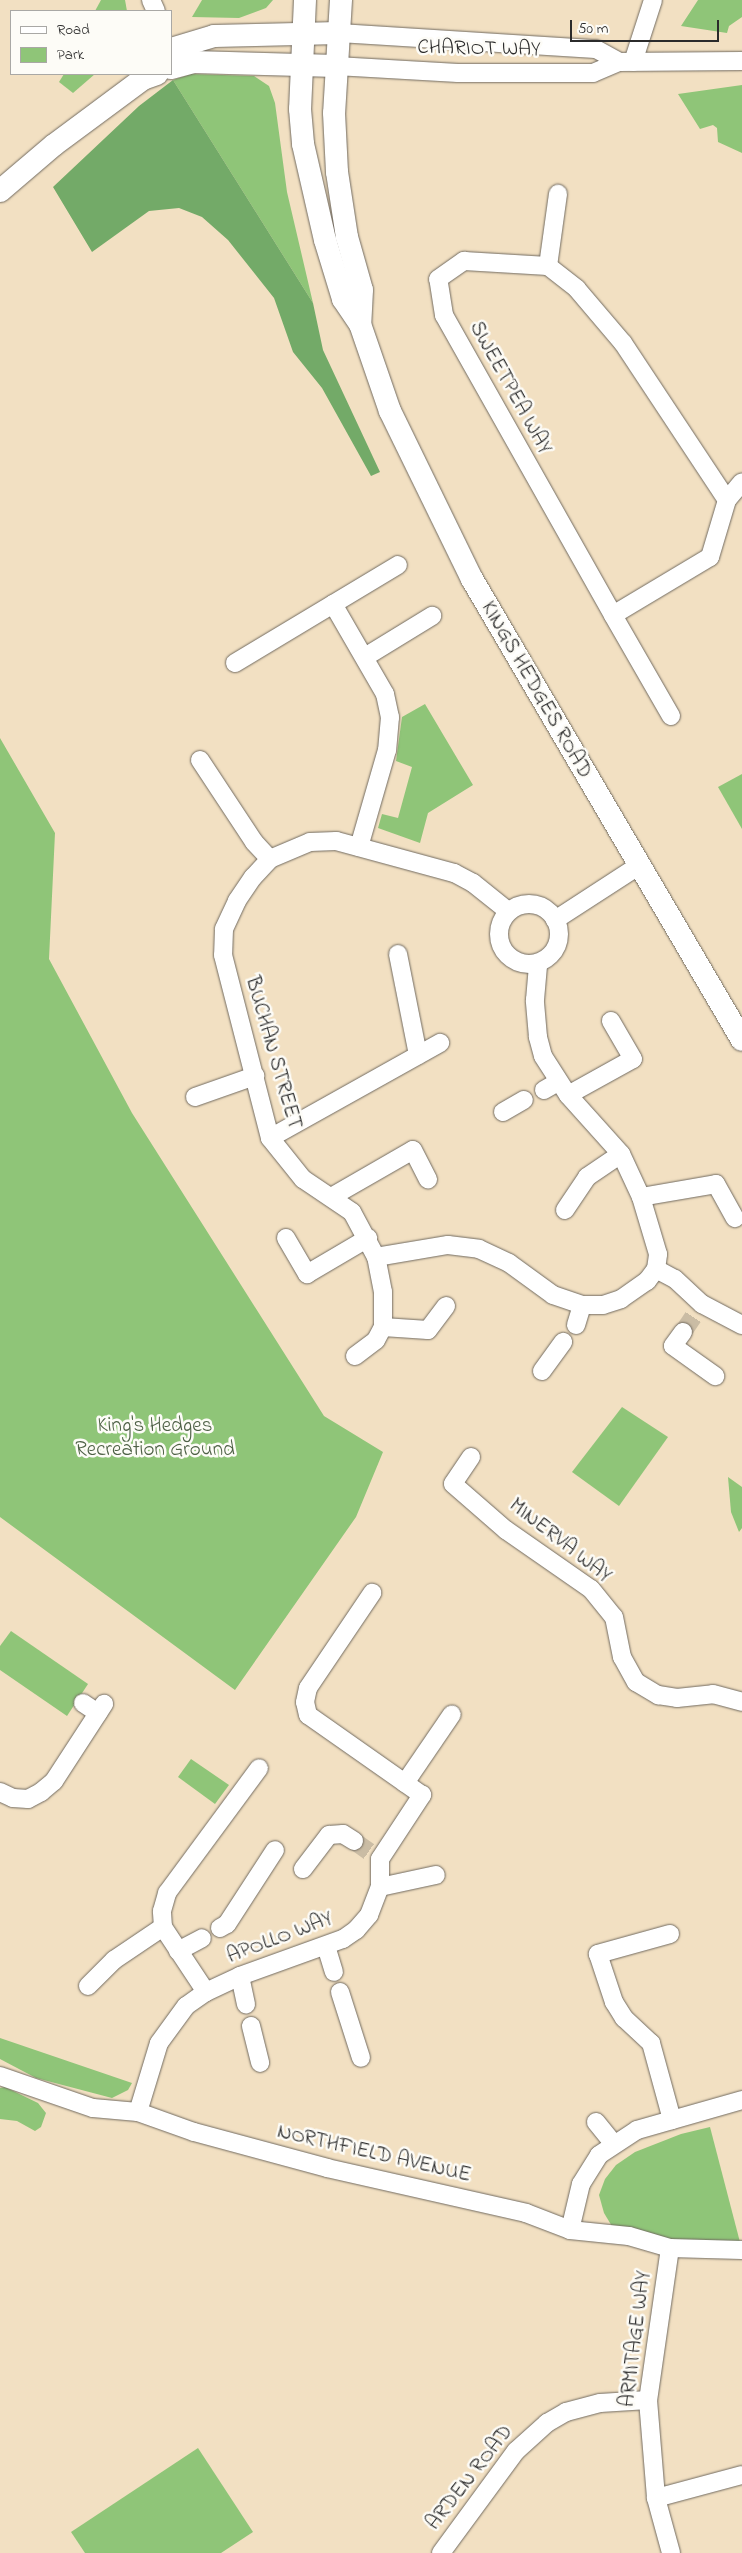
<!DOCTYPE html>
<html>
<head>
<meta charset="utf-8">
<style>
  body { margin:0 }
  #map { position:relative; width:742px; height:2553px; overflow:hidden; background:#f2e0c2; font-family:"Indie Flower",sans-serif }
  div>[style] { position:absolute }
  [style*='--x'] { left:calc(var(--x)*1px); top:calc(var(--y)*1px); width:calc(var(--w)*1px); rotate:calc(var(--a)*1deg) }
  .green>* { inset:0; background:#8fc578 }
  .forest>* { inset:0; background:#73aa68 }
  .minor-tunnel>* { height:18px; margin-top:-9px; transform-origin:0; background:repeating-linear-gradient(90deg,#cabca4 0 18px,transparent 0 27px) }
  .roads { filter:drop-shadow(0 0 1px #716a60) drop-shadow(0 0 1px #716a60) }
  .minor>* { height:18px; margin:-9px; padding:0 9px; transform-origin:9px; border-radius:9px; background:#fff }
  .minor>.ring { margin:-9px; padding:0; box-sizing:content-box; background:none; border:18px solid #fff; border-radius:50% }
  .tertiary>* { height:22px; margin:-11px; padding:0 11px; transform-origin:11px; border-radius:11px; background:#fff }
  span { translate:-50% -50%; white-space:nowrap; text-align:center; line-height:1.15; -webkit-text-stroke:5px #fdfcf7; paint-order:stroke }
  .street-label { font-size:21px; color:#2b2b2b }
  .park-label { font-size:21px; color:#4e6146 }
  .legend { position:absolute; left:10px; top:10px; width:162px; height:65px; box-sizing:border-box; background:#fdfcf7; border:1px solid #a9a8a5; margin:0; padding:6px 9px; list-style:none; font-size:15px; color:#2b2b2b }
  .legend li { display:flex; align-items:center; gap:10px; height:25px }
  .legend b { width:25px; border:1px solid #a9a8a5 }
  .scale { position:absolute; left:570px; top:20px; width:149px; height:22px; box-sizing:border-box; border:2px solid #2b2b2b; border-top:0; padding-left:6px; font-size:15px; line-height:18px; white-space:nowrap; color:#2b2b2b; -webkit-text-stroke:4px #fdfcf7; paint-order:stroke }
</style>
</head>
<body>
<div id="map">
  <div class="green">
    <div style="clip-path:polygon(101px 0,125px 0,127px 11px,95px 11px)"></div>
    <div style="clip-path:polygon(202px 0,273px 0,266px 8px,239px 18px,192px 17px)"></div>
    <div style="clip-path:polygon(698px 0,742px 0,742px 17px,729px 26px,727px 33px,681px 26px)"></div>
    <div style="clip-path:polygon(64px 74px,95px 74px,73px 93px,59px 82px)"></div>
    <div style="clip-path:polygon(191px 74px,254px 76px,269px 86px,275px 103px,287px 192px,313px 303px,173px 80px)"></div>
    <div style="clip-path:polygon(742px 85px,742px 153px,718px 142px,717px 128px,713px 125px,700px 129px,678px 94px)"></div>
    <div style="clip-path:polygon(425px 704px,473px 785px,428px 813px,420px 843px,378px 828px,382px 814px,398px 818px,412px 767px,396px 761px,402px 717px)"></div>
    <div style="clip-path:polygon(0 738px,55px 833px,49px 959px,132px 1113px,324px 1416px,383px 1452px,356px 1517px,235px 1690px,0 1517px)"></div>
    <div style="clip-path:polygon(742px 774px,742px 829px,718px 787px)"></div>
    <div style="clip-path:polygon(622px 1407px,668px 1437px,619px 1506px,572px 1472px)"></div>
    <div style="clip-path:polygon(728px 1477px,742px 1487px,742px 1528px,739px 1532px,731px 1512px)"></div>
    <div style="clip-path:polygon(11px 1631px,88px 1684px,67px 1716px,0 1670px,0 1646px)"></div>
    <div style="clip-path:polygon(191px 1759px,229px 1785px,215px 1804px,178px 1777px)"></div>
    <div style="clip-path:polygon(0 2038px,132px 2083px,128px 2090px,112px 2098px,36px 2078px,0 2059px)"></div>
    <div style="clip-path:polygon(5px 2087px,38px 2103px,46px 2113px,41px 2127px,35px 2131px,17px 2121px,0 2119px,0 2088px)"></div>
    <div style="clip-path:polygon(710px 2127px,741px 2246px,674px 2240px,613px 2228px,604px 2213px,599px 2195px,605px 2179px,616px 2165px,635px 2152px,681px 2134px)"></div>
    <div style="clip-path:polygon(198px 2448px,253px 2532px,221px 2553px,85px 2553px,71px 2532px)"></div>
  </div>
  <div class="forest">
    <div style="clip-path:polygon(173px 80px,313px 303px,323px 350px,380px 472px,371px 476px,322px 388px,293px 352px,274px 298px,228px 240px,202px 217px,179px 208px,149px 211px,92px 252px,53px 187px,139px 106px)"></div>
  </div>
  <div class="minor-tunnel">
    <div style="--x:683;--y:1332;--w:23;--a:-56"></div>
    <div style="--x:354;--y:1841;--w:21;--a:35"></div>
  </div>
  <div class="roads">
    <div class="minor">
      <div style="--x:151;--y:0;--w:12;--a:66"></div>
      <div style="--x:339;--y:33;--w:257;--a:3.6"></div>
      <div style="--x:596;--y:49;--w:26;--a:29"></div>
      <div style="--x:633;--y:62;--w:65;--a:-72.1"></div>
      <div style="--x:336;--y:66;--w:122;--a:3.3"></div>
      <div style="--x:458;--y:73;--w:135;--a:0"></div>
      <div style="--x:593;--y:73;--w:28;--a:-23"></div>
      <div style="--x:619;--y:62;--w:123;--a:-0.5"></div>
      <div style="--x:548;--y:266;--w:73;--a:-82.1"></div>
      <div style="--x:333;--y:604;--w:104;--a:60"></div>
      <div style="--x:385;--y:694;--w:24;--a:78"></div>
      <div style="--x:390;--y:717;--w:33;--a:95"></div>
      <div style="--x:387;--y:750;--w:101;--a:106.1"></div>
      <div style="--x:613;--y:615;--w:344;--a:-119.4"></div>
      <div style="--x:444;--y:315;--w:36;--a:-99"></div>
      <div style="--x:438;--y:279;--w:32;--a:-35"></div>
      <div style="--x:464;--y:261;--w:84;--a:3.4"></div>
      <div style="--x:548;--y:266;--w:37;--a:38"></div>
      <div style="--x:577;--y:289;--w:71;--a:49.6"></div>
      <div style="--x:623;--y:343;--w:188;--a:56.5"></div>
      <div style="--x:365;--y:657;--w:79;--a:-31.5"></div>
      <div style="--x:235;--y:663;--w:190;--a:-31"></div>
      <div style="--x:671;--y:716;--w:116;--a:-119.9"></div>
      <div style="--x:613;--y:615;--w:113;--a:-30.9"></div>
      <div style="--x:710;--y:557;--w:59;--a:-73.4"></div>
      <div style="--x:727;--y:500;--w:23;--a:-50"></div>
      <div style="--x:200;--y:760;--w:98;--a:56.6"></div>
      <div style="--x:254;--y:842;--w:23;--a:47"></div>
      <div class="ring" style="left:499px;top:904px;width:42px;height:42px"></div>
      <div style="--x:508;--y:911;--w:45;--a:-141.3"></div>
      <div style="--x:473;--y:883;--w:21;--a:-152"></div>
      <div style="--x:454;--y:873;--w:122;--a:-164.8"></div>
      <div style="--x:336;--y:841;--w:26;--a:178"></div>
      <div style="--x:310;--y:842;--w:43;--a:157"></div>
      <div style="--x:270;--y:859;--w:25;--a:133"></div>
      <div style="--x:253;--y:877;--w:29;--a:124"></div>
      <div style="--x:237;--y:901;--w:31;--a:115"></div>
      <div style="--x:224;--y:929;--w:26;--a:92"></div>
      <div style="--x:223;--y:955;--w:189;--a:75.6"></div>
      <div style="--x:270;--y:1138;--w:53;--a:51.2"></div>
      <div style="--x:303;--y:1179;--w:59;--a:34"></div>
      <div style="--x:352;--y:1212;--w:51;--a:61.9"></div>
      <div style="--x:376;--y:1257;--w:73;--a:-9.5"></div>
      <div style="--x:448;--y:1245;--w:31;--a:7"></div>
      <div style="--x:479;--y:1249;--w:33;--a:25"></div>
      <div style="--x:509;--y:1263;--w:54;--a:36"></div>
      <div style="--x:553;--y:1295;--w:31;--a:19"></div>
      <div style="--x:582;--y:1305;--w:21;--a:0"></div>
      <div style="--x:603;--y:1305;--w:19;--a:-18"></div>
      <div style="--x:621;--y:1299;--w:32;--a:-35"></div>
      <div style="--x:647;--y:1281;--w:15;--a:-53"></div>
      <div style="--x:656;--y:1269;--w:15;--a:-82"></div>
      <div style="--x:658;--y:1254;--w:59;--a:-106.6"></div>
      <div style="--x:641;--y:1197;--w:47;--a:-114.9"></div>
      <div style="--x:621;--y:1154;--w:79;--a:-131.9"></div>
      <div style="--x:568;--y:1095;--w:46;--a:-122.7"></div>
      <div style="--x:543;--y:1056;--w:20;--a:-105"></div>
      <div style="--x:538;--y:1037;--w:37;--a:-95"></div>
      <div style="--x:535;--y:1000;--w:37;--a:-85"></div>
      <div style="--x:555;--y:920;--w:99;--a:-33"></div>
      <div style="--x:398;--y:954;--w:103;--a:78.8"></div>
      <div style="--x:544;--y:1090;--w:16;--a:-30"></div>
      <div style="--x:568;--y:1095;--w:74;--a:-29"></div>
      <div style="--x:633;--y:1059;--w:44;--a:-120.1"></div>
      <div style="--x:195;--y:1097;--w:64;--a:-19.3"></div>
      <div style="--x:503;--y:1112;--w:24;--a:-30"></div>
      <div style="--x:270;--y:1138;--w:195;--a:-29.2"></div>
      <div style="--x:333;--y:1196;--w:92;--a:-29.9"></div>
      <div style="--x:413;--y:1150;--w:33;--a:63"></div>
      <div style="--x:641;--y:1197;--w:76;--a:-9.8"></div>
      <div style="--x:716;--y:1184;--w:39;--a:61"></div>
      <div style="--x:565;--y:1210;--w:40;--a:-56"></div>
      <div style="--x:587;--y:1177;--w:41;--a:-34.1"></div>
      <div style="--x:286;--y:1238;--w:42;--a:59.7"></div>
      <div style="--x:307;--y:1274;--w:71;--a:-30.5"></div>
      <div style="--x:656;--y:1269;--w:21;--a:28"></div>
      <div style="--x:675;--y:1279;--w:37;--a:43"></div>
      <div style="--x:702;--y:1304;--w:45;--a:27.7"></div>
      <div style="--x:576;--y:1325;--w:21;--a:-73"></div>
      <div style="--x:383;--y:1327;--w:45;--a:3.8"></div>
      <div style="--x:428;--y:1330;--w:30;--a:-53"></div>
      <div style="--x:683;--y:1332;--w:17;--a:126"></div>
      <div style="--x:673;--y:1346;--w:52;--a:35.5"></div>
      <div style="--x:355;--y:1356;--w:26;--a:-37"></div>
      <div style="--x:376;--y:1340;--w:15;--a:-62"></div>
      <div style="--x:383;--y:1327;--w:35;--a:-90"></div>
      <div style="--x:383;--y:1292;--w:36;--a:-101"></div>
      <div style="--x:542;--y:1371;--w:36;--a:-54"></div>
      <div style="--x:471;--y:1457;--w:32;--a:124"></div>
      <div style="--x:453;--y:1484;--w:70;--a:41"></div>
      <div style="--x:506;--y:1530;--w:103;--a:34.8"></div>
      <div style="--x:591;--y:1589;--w:36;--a:51"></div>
      <div style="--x:614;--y:1617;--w:41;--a:78.7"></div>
      <div style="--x:622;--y:1657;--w:29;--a:61"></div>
      <div style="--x:636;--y:1682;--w:26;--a:31"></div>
      <div style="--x:658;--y:1695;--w:19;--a:9"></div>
      <div style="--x:677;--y:1698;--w:36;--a:-6"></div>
      <div style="--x:713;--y:1694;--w:30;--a:15"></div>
      <div style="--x:83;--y:1703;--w:18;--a:34"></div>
      <div style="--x:405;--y:1783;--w:83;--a:-55.7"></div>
      <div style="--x:0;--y:1792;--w:14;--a:25"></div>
      <div style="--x:13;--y:1798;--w:15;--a:4"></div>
      <div style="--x:28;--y:1799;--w:15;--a:-28"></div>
      <div style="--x:41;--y:1792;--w:17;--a:-40"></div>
      <div style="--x:54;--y:1781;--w:92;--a:-57"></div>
      <div style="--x:303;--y:1869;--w:43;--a:-52.6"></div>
      <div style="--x:329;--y:1835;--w:14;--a:-4"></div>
      <div style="--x:343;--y:1834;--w:13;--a:32"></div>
      <div style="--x:380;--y:1887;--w:57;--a:-12.1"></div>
      <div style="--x:220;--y:1928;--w:8;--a:-30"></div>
      <div style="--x:227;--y:1924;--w:88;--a:-57"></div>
      <div style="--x:670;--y:1934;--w:75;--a:164.5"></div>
      <div style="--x:598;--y:1954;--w:51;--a:71.6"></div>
      <div style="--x:614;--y:2002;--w:19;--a:58"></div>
      <div style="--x:624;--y:2018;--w:37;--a:43"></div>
      <div style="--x:651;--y:2043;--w:80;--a:74.7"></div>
      <div style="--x:326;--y:1946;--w:27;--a:73"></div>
      <div style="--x:178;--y:1951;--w:27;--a:-28"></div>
      <div style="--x:240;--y:1976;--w:29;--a:78"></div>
      <div style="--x:88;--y:1986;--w:37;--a:-45"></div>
      <div style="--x:114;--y:1960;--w:59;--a:-34"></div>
      <div style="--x:206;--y:1992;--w:78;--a:-123.5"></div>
      <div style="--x:163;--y:1927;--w:16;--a:-94"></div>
      <div style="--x:162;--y:1911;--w:19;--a:-74"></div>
      <div style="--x:167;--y:1893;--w:155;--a:-53.6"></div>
      <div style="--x:340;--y:1992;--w:69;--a:72.3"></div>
      <div style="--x:251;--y:2026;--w:38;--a:76"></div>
      <div style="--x:0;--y:2076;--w:98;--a:19"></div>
      <div style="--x:93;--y:2108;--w:45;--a:5.1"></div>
      <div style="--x:138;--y:2112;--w:59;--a:19.7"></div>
      <div style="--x:194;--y:2132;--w:138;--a:15.1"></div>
      <div style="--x:327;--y:2168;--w:204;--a:12.7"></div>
      <div style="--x:526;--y:2213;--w:47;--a:21.1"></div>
      <div style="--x:570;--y:2230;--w:59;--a:5.8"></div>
      <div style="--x:629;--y:2236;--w:43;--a:16.3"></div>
      <div style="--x:670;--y:2248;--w:72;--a:1.6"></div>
      <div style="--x:138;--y:2112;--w:72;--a:-73.1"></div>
      <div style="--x:159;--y:2043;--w:46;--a:-53.9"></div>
      <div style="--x:186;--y:2006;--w:24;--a:-35"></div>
      <div style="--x:206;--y:1992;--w:38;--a:-25"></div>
      <div style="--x:240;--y:1976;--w:109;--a:-19.8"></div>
      <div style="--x:343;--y:1939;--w:16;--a:-35"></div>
      <div style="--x:356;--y:1930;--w:20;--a:-49"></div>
      <div style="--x:369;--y:1915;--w:30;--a:-69"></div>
      <div style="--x:380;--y:1887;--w:28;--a:-90"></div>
      <div style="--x:380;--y:1859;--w:77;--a:-56.7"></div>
      <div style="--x:422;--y:1795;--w:139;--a:-144.9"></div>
      <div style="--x:308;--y:1715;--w:13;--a:-103"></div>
      <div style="--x:305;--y:1702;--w:14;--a:-78"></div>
      <div style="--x:308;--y:1688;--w:115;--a:-56"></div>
      <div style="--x:596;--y:2122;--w:28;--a:51"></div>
      <div style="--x:570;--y:2230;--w:47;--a:-76.6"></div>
      <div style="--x:581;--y:2184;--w:34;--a:-58"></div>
      <div style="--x:599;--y:2155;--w:45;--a:-33.3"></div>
      <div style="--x:637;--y:2130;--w:109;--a:-15.9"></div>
      <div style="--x:670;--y:2248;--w:154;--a:98.2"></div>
      <div style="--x:648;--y:2400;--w:98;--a:85.3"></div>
      <div style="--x:656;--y:2498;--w:57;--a:74.7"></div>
      <div style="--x:656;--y:2498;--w:89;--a:-15"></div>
      <div style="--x:441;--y:2553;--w:127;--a:-53.7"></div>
      <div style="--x:516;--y:2451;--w:42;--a:-42.1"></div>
      <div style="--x:547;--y:2423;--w:22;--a:-30"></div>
      <div style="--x:566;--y:2412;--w:35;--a:-15"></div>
      <div style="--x:600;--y:2403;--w:48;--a:-3.6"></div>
    </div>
    <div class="tertiary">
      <div style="--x:305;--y:0;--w:109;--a:92.6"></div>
      <div style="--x:300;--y:109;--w:35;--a:85"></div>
      <div style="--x:303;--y:144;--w:98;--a:77.1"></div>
      <div style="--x:325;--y:240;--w:62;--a:73"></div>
      <div style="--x:343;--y:299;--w:30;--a:56"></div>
      <div style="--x:360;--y:324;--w:92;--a:71"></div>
      <div style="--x:390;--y:411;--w:187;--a:64"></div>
      <div style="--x:472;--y:579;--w:534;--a:59.64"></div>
      <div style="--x:341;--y:0;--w:113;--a:93.5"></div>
      <div style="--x:334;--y:113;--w:59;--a:87.1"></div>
      <div style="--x:337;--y:172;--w:66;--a:81.3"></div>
      <div style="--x:347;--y:237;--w:55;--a:74.2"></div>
      <div style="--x:362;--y:290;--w:34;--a:93"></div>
      <div style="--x:171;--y:49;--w:45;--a:-16.8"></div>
      <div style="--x:214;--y:36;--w:125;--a:-1.4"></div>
      <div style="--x:171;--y:68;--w:23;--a:-15"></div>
      <div style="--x:193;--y:62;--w:143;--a:1.6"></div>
      <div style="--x:0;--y:191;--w:71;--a:-40.4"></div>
      <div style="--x:54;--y:145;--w:111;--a:-36.6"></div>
      <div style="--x:143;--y:79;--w:15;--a:-20"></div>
    </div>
  </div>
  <div class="street-label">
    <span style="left:479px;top:49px;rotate:1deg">CHARIOT WAY</span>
    <span style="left:510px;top:388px;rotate:61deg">SWEETPEA WAY</span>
    <span style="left:536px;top:690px;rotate:60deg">KINGS HEDGES ROAD</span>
    <span style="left:273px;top:1053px;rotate:74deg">BUCHAN STREET</span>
    <span style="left:560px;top:1541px;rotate:38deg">MINERVA WAY</span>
    <span style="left:280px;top:1938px;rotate:-21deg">APOLLO WAY</span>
    <span style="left:374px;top:2154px;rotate:13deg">NORTHFIELD AVENUE</span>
    <span style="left:636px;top:2339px;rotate:-83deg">ARMITAGE WAY</span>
    <span style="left:470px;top:2478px;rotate:-52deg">ARDEN ROAD</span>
  </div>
  <div class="park-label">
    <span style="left:155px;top:1438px">King's Hedges<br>Recreation Ground</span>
  </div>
  <ul class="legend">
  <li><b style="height:6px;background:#fff"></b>Road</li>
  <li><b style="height:14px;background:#8fc578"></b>Park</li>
  </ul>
  <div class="scale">50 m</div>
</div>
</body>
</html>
